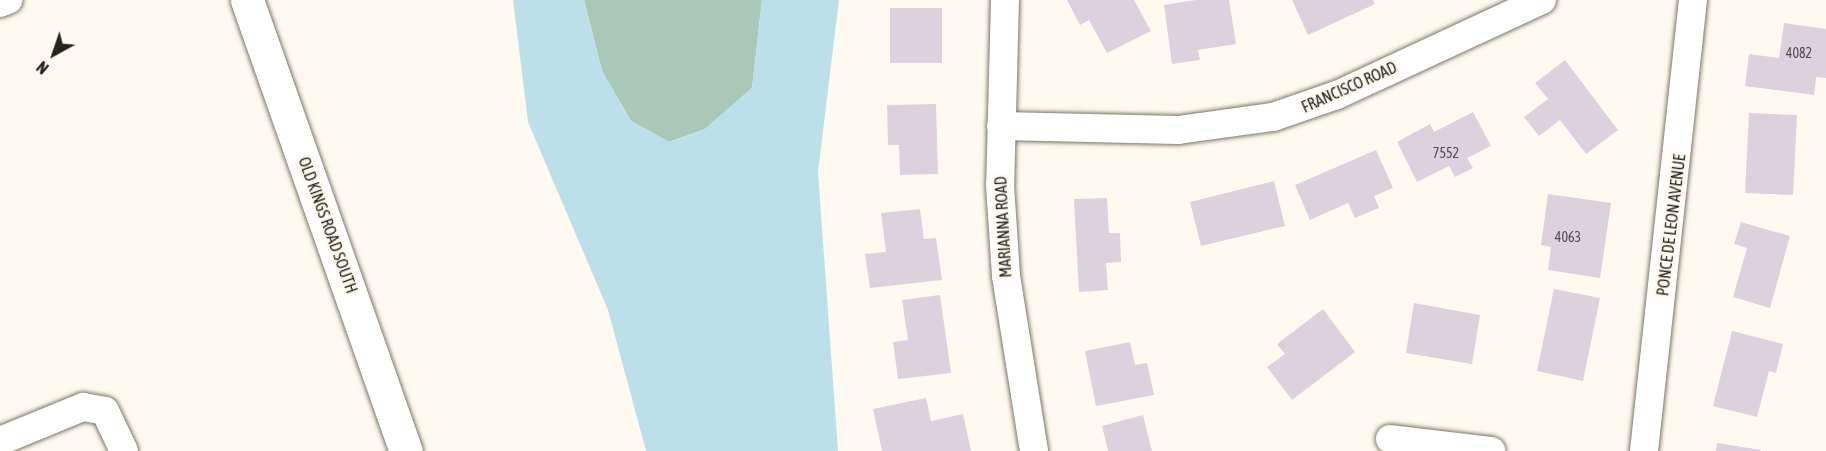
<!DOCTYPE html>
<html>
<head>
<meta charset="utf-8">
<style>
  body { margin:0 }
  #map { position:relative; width:1826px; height:451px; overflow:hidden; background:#fffaef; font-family:"Asap Condensed",sans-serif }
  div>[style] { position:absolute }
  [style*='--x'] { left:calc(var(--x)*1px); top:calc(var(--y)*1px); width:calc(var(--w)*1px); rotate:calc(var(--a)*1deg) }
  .forest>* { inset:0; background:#aac8b7 }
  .water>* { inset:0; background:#bbe0ea }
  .building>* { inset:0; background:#dcd1dc }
  .roads { filter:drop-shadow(0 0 2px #7c776a) drop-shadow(0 0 2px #7c776a) }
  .minor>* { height:28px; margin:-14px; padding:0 14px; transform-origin:14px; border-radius:14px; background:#fff }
  .tertiary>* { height:33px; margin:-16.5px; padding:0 16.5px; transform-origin:16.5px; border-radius:16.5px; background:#fff }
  span { translate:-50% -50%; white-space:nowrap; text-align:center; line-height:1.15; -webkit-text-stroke:6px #fffaef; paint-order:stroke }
  .number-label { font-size:14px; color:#534e4e }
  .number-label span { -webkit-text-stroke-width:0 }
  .street-label { font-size:16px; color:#25231e }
  .north { position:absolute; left:24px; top:24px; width:60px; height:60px; -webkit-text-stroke:4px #fffaef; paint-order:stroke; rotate:220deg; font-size:16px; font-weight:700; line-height:24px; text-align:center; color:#25231e }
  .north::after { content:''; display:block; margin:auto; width:21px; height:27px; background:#25231e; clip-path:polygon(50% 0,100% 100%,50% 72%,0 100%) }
</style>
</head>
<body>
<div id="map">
  <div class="forest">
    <div style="clip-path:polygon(584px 0,762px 0,752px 88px,705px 129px,669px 142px,631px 121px,602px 71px)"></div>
  </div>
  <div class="water">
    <div style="clip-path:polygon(513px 0,584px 0,602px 71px,631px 121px,669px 142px,705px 129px,752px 88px,762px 0,839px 0,818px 172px,838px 451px,646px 451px,608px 310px,528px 122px)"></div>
  </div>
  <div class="building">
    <div style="clip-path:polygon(1067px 0,1134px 0,1151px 31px,1107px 53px,1089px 20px,1080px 25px)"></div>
    <div style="clip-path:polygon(1196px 0,1229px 0,1236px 44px,1198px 50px,1200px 60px,1172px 64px,1164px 5px)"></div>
    <div style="clip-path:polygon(1292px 0,1373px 0,1375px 4px,1308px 35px)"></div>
    <div style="clip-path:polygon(890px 8px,942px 8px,942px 63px,890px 63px)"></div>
    <div style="clip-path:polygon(1784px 23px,1826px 29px,1826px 78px,1816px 77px,1814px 95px,1745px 86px,1749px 54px,1779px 58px)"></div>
    <div style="clip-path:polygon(1565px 60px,1618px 130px,1586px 154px,1560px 120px,1539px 136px,1524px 117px,1548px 99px,1535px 83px)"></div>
    <div style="clip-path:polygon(936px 104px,938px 174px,900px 175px,899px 145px,888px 145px,887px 105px)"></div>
    <div style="clip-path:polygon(1473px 112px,1491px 146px,1467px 158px,1473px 168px,1455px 177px,1449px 166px,1417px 182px,1397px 142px,1430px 124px,1434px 132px)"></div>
    <div style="clip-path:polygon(1749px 113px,1797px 115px,1793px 195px,1745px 193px)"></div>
    <div style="clip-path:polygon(1376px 150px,1393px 188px,1374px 196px,1379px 208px,1355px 218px,1348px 203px,1310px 220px,1295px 185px)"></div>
    <div style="clip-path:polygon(1274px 181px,1285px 226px,1201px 246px,1190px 202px)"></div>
    <div style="clip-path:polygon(1548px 194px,1611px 203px,1600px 278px,1548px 270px,1551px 247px,1541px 245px)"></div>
    <div style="clip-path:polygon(1107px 198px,1109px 233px,1120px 233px,1121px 262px,1106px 263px,1108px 290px,1079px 292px,1074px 199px)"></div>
    <div style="clip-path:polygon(920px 209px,924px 239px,936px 238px,942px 280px,870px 288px,865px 254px,886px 252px,881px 213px)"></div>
    <div style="clip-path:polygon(1741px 222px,1790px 236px,1770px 308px,1733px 297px,1747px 248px,1734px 244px)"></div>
    <div style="clip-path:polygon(1554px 289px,1600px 298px,1583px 381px,1537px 371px)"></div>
    <div style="clip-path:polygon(940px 295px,951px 373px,898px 379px,893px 342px,908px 340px,902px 300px)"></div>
    <div style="clip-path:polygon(1414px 303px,1480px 315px,1472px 364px,1406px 353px)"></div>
    <div style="clip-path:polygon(1323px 309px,1355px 352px,1292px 400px,1267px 367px,1285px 354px,1277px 344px)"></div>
    <div style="clip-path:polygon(1732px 331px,1783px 344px,1776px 373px,1769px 371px,1757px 417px,1713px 406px)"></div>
    <div style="clip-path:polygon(1130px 342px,1135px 365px,1147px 363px,1154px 395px,1096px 406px,1085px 351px)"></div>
    <div style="clip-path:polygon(926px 398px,931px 421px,963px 414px,971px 451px,882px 451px,873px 409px)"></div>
    <div style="clip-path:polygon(1143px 415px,1152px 451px,1108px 451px,1102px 426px)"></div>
    <div style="clip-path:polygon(1717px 443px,1761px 450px,1761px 451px,1716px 451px)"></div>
  </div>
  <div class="roads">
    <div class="minor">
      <div style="--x:1005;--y:0;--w:185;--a:91.5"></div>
      <div style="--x:1000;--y:185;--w:91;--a:86.2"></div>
      <div style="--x:1006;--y:276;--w:177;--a:80.9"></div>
      <div style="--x:0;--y:3;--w:9;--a:-21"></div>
      <div style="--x:1001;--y:126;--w:177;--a:1.3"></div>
      <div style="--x:1178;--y:130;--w:96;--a:-7.8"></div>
      <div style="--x:1273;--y:117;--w:68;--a:-19"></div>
      <div style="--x:1337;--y:95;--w:226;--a:-24.9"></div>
      <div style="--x:1390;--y:439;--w:102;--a:6.8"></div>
      <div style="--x:0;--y:441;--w:90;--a:-22.3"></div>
      <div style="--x:83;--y:407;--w:22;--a:10"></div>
      <div style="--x:105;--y:411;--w:44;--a:64.6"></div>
      <div style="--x:1644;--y:451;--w:454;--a:-83.8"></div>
    </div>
    <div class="tertiary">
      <div style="--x:247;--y:0;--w:478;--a:70.6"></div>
    </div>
  </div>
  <div class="number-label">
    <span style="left:1799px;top:53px">4082</span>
    <span style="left:1446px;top:153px">7552</span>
    <span style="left:1568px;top:237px">4063</span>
  </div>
  <div class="street-label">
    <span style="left:1349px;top:87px;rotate:-24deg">FRANCISCO ROAD</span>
    <span style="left:328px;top:225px;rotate:70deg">OLD KINGS ROAD SOUTH</span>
    <span style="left:1671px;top:225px;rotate:-83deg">PONCE DE LEON AVENUE</span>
    <span style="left:1003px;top:227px;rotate:-93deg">MARIANNA ROAD</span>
  </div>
  <div class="north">N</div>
</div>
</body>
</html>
